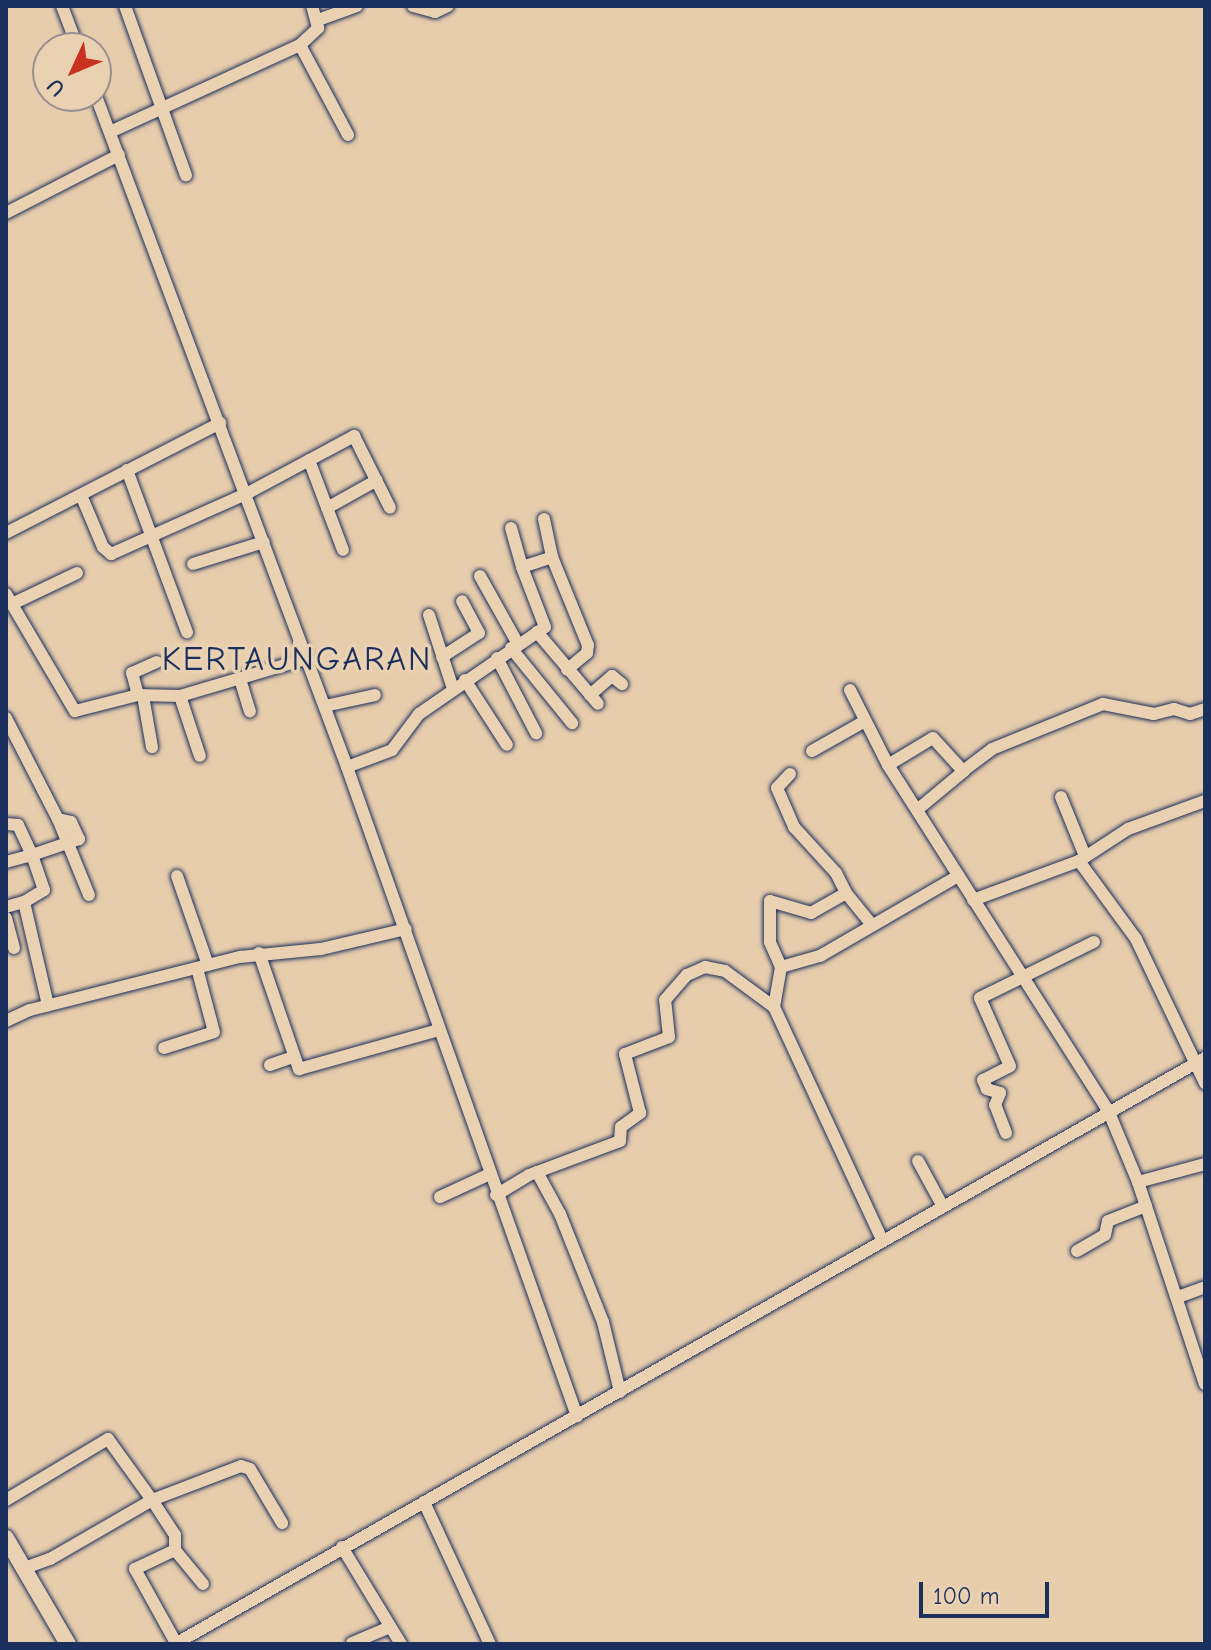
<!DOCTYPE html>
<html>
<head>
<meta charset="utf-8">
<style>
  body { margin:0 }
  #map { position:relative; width:1211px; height:1650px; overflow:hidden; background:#e8cdac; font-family:"Comic Neue",sans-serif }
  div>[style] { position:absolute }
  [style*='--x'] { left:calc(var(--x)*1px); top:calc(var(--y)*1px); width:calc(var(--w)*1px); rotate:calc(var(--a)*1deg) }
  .roads { filter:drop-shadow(0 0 2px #1b2f5e) drop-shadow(0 0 2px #1b2f5e) }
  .minor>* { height:12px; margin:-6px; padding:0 6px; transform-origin:6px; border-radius:6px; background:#e9d1b1 }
  .major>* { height:16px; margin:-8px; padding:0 8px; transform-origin:8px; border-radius:8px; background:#e9d1b1 }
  span { translate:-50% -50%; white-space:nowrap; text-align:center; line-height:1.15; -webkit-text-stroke:7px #e9d1b1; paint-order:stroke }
  .quarter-label { font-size:34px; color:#1b2f5e; letter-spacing:2px }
  .frame { position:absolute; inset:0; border:8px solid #1b2f5e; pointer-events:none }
  .north { position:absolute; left:32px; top:32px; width:80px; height:80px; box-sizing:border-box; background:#e9d1b1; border:2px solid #979090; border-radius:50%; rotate:226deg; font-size:22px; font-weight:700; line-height:32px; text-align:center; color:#1b2f5e }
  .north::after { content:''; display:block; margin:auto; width:28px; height:36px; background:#c8321e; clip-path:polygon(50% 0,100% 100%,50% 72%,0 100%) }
  .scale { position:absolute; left:919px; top:1582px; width:130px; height:36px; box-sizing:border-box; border:4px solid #1b2f5e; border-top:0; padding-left:10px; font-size:24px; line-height:28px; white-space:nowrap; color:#1b2f5e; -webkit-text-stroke:6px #e9d1b1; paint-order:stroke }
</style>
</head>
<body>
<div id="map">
  <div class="roads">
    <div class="minor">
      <div style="--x:62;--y:6;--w:45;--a:69.1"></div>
      <div style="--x:125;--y:6;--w:180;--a:70.2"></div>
      <div style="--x:413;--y:6;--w:23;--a:15"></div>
      <div style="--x:435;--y:12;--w:14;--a:-25"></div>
      <div style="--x:318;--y:20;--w:41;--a:-19.7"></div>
      <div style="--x:300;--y:45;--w:102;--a:61.9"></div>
      <div style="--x:96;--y:96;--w:716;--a:69.49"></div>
      <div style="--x:347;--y:767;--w:689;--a:70.49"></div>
      <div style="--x:110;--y:132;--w:209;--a:-24.6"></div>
      <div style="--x:300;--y:45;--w:25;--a:-43"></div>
      <div style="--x:318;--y:28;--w:23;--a:-105"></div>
      <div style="--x:6;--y:213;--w:127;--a:-27.2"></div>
      <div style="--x:309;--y:460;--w:96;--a:69.3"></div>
      <div style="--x:127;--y:470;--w:173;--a:69.7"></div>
      <div style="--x:81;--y:495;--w:56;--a:67.1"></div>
      <div style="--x:103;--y:547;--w:11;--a:41"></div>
      <div style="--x:111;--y:554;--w:148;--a:-24"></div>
      <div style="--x:246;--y:494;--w:123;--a:-28.2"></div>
      <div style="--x:354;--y:436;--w:80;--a:63.4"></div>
      <div style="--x:327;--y:508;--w:57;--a:-29.2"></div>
      <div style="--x:544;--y:519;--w:39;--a:78"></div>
      <div style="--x:552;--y:557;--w:95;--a:67.8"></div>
      <div style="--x:588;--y:645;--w:8;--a:97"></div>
      <div style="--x:587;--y:653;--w:26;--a:140"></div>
      <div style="--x:511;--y:528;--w:41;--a:74.2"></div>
      <div style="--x:6;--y:533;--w:241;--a:-27.2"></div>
      <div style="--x:193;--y:564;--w:74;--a:-17.2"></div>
      <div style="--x:480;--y:576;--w:78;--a:60.8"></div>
      <div style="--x:6;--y:594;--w:136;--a:59.5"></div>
      <div style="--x:75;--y:711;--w:65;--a:-14.3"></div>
      <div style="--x:138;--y:695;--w:42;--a:1.4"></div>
      <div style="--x:180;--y:696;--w:134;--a:-16.5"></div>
      <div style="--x:12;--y:604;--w:72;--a:-25.5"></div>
      <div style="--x:429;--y:615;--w:78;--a:72"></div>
      <div style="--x:537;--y:632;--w:94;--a:49.7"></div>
      <div style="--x:511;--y:648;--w:97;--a:50.9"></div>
      <div style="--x:442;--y:657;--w:44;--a:-33"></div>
      <div style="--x:479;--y:633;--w:36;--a:-118"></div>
      <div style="--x:497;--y:658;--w:85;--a:62.5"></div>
      <div style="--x:240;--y:679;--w:34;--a:73"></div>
      <div style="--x:465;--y:680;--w:77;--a:57.1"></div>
      <div style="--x:850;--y:690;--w:84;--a:63.1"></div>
      <div style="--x:888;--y:765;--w:409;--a:57.5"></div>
      <div style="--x:1108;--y:1110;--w:78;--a:67.4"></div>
      <div style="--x:1138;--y:1182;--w:213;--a:71.7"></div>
      <div style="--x:138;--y:695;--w:23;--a:-105"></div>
      <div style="--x:132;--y:673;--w:27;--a:-24"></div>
      <div style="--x:590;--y:695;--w:29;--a:-41"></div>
      <div style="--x:612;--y:676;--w:13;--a:39"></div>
      <div style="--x:143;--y:696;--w:52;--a:80"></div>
      <div style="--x:180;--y:696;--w:63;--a:71.6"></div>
      <div style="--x:325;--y:706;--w:51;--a:-12.4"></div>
      <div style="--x:6;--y:718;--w:114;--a:62.8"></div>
      <div style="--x:58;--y:819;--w:13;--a:13"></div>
      <div style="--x:71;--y:822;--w:19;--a:65"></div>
      <div style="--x:79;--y:839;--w:50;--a:161.2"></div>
      <div style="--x:32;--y:855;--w:37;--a:71"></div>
      <div style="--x:44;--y:890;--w:23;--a:149"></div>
      <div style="--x:24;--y:902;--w:106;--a:76.9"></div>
      <div style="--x:812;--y:751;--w:61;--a:-29.5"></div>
      <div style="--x:888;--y:765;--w:52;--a:-31"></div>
      <div style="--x:933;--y:738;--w:45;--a:47.7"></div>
      <div style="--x:963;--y:771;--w:36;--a:-37"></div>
      <div style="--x:992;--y:749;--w:120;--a:-22.1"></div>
      <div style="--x:1103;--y:704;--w:52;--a:11.1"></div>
      <div style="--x:1154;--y:714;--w:21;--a:-14"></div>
      <div style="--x:1174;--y:709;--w:17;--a:17"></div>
      <div style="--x:1190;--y:714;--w:16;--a:-18"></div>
      <div style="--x:347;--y:767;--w:48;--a:-20.7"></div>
      <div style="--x:392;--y:750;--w:45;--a:-53.1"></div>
      <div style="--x:419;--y:714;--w:153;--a:-34.6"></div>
      <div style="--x:545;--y:627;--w:64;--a:-111"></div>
      <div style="--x:522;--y:567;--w:32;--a:-18"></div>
      <div style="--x:790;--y:774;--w:19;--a:133"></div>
      <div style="--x:777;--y:788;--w:43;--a:66.4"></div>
      <div style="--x:794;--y:827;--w:62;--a:47.6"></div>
      <div style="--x:836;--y:873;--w:22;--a:63"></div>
      <div style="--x:1061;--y:797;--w:64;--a:67.9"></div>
      <div style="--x:917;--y:810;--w:62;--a:-39.8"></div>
      <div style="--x:58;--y:819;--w:82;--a:67.8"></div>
      <div style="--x:6;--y:824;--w:12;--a:5"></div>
      <div style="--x:18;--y:825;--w:33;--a:65"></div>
      <div style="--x:32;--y:855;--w:27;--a:165"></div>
      <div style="--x:1079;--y:861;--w:59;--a:-33.1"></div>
      <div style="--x:1128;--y:829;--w:82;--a:-20"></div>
      <div style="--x:177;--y:876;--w:94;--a:70.8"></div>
      <div style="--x:973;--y:900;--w:113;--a:-20.2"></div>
      <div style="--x:1079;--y:861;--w:97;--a:53.8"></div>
      <div style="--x:1136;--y:939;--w:160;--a:64.4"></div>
      <div style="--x:6;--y:907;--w:19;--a:-16"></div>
      <div style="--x:6;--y:918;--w:31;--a:75"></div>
      <div style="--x:259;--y:953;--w:123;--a:71"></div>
      <div style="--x:299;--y:1069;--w:145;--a:-15.6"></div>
      <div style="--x:781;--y:967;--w:27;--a:-114"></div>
      <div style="--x:770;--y:942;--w:41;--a:-90"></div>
      <div style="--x:770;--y:901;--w:43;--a:16.3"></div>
      <div style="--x:811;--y:913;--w:40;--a:-29.7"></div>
      <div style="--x:846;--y:893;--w:41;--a:50.9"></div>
      <div style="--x:774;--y:1007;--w:41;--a:-80.1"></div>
      <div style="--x:781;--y:967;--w:41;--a:-15.8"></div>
      <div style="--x:820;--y:956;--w:160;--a:-30.1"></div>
      <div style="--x:6;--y:1021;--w:26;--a:-25"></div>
      <div style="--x:30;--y:1010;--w:217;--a:-14.2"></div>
      <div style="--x:240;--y:957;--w:81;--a:-5.6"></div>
      <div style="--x:321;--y:949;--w:87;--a:-13.2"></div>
      <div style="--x:164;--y:1048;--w:52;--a:-17.7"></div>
      <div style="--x:214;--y:1032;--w:66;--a:-104.9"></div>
      <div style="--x:270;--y:1065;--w:24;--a:-19"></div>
      <div style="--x:1006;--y:1133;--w:30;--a:-111"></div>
      <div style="--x:995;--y:1105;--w:13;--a:-67"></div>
      <div style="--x:1000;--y:1093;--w:14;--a:-163"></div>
      <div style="--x:987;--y:1089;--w:10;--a:-114"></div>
      <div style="--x:983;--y:1080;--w:30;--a:-27"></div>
      <div style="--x:1010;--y:1066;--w:74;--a:-113.8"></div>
      <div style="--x:980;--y:998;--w:127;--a:-26.2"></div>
      <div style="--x:918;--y:1161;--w:50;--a:61.4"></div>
      <div style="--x:537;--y:1172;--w:48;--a:61.3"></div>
      <div style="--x:560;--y:1214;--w:116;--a:68.3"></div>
      <div style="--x:603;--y:1322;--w:72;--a:76.3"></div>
      <div style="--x:1138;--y:1182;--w:69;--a:-15"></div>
      <div style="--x:496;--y:1195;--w:39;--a:-31"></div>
      <div style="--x:529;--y:1175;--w:97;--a:-20.5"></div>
      <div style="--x:620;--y:1141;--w:14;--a:-86"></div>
      <div style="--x:621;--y:1127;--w:24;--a:-36"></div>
      <div style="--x:640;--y:1113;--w:61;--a:-104.3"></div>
      <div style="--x:625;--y:1054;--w:47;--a:-21.1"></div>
      <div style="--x:669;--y:1037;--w:37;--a:-96"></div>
      <div style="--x:665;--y:1000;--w:33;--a:-49"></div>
      <div style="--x:687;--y:975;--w:20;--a:-24"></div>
      <div style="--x:705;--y:967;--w:20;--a:11"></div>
      <div style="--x:725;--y:971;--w:61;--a:36.3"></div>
      <div style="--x:774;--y:1007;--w:257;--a:65.1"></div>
      <div style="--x:440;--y:1197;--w:55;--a:-24.7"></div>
      <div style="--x:1077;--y:1251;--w:32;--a:-30"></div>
      <div style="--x:1105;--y:1235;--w:14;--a:-78"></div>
      <div style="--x:1108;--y:1221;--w:41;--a:-21.5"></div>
      <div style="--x:1178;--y:1297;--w:29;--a:-20"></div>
      <div style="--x:6;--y:1500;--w:119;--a:-30.9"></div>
      <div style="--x:108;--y:1439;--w:75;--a:54.2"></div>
      <div style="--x:152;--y:1500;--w:95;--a:-20.9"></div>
      <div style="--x:241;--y:1466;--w:9;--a:18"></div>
      <div style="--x:250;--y:1469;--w:63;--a:59.3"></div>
      <div style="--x:424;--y:1502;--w:157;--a:65.1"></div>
      <div style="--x:342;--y:1547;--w:114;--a:58.7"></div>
      <div style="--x:22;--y:1569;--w:30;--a:-20"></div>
      <div style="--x:50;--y:1559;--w:118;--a:-30"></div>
      <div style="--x:152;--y:1500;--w:42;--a:56.7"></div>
      <div style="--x:175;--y:1535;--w:15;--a:90"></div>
      <div style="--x:176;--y:1643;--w:85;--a:-119"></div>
      <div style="--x:135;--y:1569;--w:44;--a:-25.4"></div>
      <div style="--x:175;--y:1550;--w:44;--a:50.5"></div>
      <div style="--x:352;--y:1643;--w:41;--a:-22.8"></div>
      <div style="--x:175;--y:1644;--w:1185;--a:-29.64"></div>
    </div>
    <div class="major">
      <div style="--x:6;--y:1538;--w:123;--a:59.7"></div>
    </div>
  </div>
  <div class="quarter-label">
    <span style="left:297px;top:660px">KERTAUNGARAN</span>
  </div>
  <div class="frame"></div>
  <div class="north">U</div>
  <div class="scale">100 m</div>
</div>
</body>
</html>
